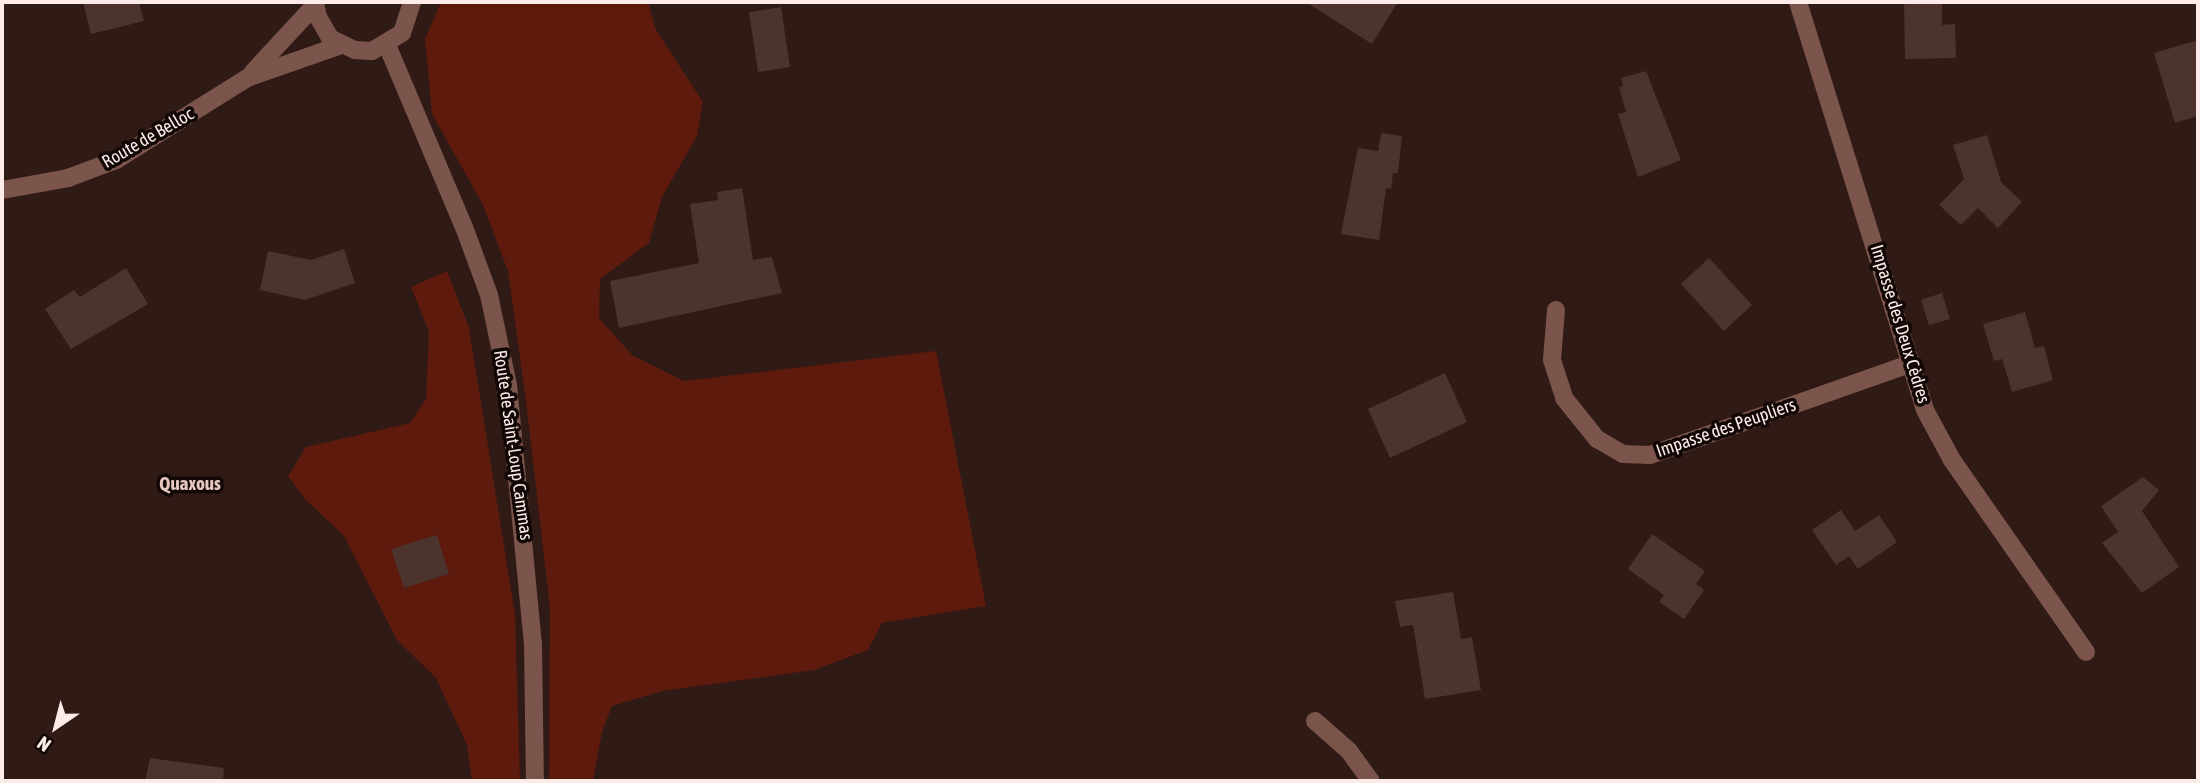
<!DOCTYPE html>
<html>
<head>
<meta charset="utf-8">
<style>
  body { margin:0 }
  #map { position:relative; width:2200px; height:783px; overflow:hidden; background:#301a15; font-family:"Asap Condensed",sans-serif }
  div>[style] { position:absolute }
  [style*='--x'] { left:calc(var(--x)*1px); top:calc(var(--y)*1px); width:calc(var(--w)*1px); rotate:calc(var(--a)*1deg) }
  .green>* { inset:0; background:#5d1a0d }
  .building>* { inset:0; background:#4c332e }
  .minor>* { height:18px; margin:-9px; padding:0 9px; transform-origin:9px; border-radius:9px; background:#7b544b }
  span { translate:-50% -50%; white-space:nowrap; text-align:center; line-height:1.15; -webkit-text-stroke:7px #110806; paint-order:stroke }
  .street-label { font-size:18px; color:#fcebe8 }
  .neighbourhood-label { font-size:19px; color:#e7c8c1; font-weight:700 }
  .frame { position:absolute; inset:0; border:4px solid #fcebe8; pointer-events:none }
  .north { position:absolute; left:21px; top:692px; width:70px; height:70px; -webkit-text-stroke:5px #110806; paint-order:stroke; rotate:215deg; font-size:19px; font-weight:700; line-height:28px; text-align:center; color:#fcebe8 }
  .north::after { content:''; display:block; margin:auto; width:24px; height:32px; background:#fcebe8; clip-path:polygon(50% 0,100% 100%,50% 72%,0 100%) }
</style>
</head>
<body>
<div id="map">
  <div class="green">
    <div style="clip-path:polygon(441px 2px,648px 2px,656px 30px,703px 102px,697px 136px,662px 197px,649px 243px,600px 279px,599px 318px,632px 355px,684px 381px,936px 351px,986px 606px,882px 623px,868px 650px,814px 670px,662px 691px,612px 706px,602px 732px,593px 781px,549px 781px,550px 608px,526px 401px,508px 271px,483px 205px,432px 114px,425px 39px)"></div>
    <div style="clip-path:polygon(447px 271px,469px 328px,515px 614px,520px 781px,472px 781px,467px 745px,436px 678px,397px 640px,344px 536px,304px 498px,288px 476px,306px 447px,410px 423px,426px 399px,429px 332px,411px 287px)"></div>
  </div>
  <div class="building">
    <div style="clip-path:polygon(83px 2px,139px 2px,144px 21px,91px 34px)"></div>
    <div style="clip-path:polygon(1306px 2px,1398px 2px,1372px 44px)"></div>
    <div style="clip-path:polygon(1904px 2px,1942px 2px,1942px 25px,1955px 24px,1956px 58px,1905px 59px)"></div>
    <div style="clip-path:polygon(781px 7px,790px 67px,758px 72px,749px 12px)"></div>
    <div style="clip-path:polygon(2198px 40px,2198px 116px,2175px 123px,2154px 53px)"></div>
    <div style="clip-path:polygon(1646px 71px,1681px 160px,1638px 177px,1618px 114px,1626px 112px,1619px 87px,1623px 86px,1621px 78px)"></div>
    <div style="clip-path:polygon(1381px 133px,1402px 136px,1398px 173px,1393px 173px,1391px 189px,1386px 188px,1379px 240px,1341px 234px,1358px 148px,1378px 151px)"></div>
    <div style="clip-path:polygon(1987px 135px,2001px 182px,2022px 202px,1998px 228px,1978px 208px,1961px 225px,1939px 205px,1964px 179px,1953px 145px)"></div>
    <div style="clip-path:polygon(742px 188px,753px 260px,772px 257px,782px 293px,619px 328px,610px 281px,699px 263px,690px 204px,718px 200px,717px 192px)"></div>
    <div style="clip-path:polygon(344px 249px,355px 283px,305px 300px,260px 290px,268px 251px,311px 260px)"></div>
    <div style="clip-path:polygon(1709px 258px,1752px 305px,1724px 331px,1681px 284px)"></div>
    <div style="clip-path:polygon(126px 268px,148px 304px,71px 349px,45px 309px,74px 290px,80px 297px)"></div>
    <div style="clip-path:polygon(1942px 293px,1950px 319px,1929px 325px,1921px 300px)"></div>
    <div style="clip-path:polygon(2025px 312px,2035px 348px,2044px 346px,2053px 380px,2012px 392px,2002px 359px,1994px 361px,1983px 324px)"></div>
    <div style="clip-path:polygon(1445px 373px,1467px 422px,1390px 458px,1368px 409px)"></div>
    <div style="clip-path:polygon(2143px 477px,2159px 490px,2142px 511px,2179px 567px,2142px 593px,2102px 543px,2118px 532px,2101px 506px)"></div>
    <div style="clip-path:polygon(1841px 510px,1855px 531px,1879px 515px,1897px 542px,1858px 569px,1849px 556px,1836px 565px,1812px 530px)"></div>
    <div style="clip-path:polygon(1652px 534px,1705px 571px,1696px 584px,1704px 590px,1684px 619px,1659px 602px,1664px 595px,1628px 569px)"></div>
    <div style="clip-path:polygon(437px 535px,449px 574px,404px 588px,391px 549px)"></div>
    <div style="clip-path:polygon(1453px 592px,1461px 639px,1472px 637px,1481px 690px,1425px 699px,1413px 625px,1400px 627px,1395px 601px)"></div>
    <div style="clip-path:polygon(150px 758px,224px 768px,223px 781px,145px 781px)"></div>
  </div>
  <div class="minor">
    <div style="--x:315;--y:2;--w:15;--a:79"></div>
    <div style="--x:318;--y:17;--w:24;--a:60"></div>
    <div style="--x:330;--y:38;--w:28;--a:26"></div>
    <div style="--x:355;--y:50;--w:17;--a:3"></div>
    <div style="--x:372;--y:51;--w:35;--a:-31"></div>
    <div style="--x:402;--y:33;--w:33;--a:-72"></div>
    <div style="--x:1798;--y:2;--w:427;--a:72.7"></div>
    <div style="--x:1925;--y:410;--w:57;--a:61.6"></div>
    <div style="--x:1952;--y:460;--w:234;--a:55.1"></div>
    <div style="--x:387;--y:45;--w:198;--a:67.1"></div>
    <div style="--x:464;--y:227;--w:72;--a:69.8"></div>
    <div style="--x:489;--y:295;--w:92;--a:78.1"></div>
    <div style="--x:508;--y:385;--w:260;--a:84.5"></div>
    <div style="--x:533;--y:644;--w:137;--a:89.2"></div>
    <div style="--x:252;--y:73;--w:93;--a:-47.2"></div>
    <div style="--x:2;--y:190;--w:67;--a:-10.3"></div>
    <div style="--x:68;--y:178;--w:51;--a:-20.6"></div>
    <div style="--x:116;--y:160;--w:155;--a:-32"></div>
    <div style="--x:247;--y:78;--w:100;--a:-19.3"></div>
    <div style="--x:1556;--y:310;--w:50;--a:94.6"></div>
    <div style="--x:1552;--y:360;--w:40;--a:72"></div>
    <div style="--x:1564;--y:398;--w:53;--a:51.2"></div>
    <div style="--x:1597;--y:439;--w:30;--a:30"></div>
    <div style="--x:1623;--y:454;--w:27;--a:2"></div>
    <div style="--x:1650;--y:455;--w:278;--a:-19.3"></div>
    <div style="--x:1315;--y:721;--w:45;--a:41.4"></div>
    <div style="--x:1349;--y:751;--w:37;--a:54"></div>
  </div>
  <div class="street-label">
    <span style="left:148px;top:138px;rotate:-30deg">Route de Belloc</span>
    <span style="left:1900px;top:324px;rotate:73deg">Impasse des Deux Cèdres</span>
    <span style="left:1726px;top:428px;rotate:-19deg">Impasse des Peupliers</span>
    <span style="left:513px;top:445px;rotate:82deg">Route de Saint-Loup Cammas</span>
  </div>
  <div class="neighbourhood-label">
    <span style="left:190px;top:484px">Quaxous</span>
  </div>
  <div class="frame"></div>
  <div class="north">N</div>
</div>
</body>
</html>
